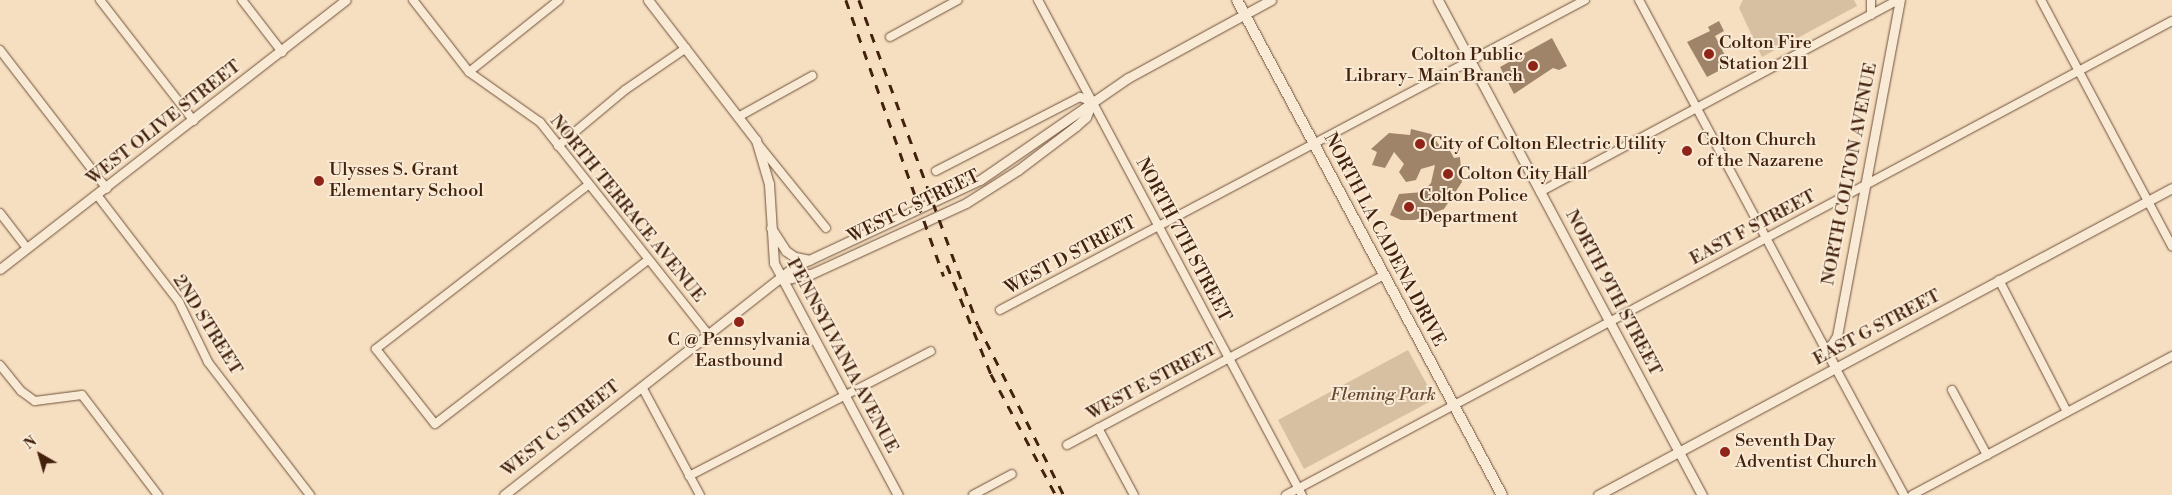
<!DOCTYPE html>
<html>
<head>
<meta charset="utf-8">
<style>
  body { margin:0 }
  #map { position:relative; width:2172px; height:495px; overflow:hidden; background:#f6dfc0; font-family:"Libre Bodoni",serif }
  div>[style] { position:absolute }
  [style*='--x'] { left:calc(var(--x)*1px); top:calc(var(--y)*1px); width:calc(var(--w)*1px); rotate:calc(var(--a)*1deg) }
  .green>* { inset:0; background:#d7bfa2 }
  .building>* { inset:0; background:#a0846a }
  .roads { filter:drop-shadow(0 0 1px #6f503a) drop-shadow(0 0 1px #6f503a) }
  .minor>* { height:8px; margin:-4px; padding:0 4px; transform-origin:4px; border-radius:4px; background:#f9ead6 }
  .tertiary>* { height:9px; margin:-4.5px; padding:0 4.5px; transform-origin:4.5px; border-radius:4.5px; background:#f9ead6 }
  .secondary>* { height:10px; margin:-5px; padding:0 5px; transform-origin:5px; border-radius:5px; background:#f9ead6 }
  .rail>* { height:2.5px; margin-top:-1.25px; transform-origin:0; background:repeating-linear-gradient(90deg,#42210d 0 9px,transparent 0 18px) }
  .dots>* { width:14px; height:14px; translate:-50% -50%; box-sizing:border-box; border:2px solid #f9ead6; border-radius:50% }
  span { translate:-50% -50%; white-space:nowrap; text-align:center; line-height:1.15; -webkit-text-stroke:4px #f9ead6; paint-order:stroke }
  .poi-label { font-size:18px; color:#42210d }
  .left { translate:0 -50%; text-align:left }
  .right { translate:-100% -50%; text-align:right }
  .street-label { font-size:18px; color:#42210d }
  .park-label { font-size:18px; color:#674832; font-style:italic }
  .north { position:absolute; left:15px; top:430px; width:50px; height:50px; -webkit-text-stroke:4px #f9ead6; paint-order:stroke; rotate:322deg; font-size:14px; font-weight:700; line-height:20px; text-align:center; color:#42210d }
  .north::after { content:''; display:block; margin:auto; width:18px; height:22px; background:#42210d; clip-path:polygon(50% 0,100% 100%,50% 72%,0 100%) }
</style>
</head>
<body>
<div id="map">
  <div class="green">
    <div style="clip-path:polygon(1743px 0,1854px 0,1857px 6px,1762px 57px,1739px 8px)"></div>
    <div style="clip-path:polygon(1408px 350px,1435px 399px,1304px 469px,1278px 420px)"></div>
  </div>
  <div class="building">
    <div style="clip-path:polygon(1719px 21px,1724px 31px,1715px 36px,1730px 65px,1707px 77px,1687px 42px,1710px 31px,1708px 27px)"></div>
    <div style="clip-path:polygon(1552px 38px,1567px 66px,1559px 70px,1553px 68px,1514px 94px,1500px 67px)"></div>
    <div style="clip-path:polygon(1411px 129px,1431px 134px,1442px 149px,1448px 147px,1454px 158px,1460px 157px,1462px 182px,1444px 209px,1415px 220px,1401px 220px,1390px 215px,1399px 194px,1423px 192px,1431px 183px,1435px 165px,1421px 169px,1416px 180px,1406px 182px,1399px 172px,1404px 164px,1394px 152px,1385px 168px,1372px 165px,1377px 152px,1371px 149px,1389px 133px,1410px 135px)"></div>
  </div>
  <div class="roads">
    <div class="minor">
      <div style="--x:100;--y:0;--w:153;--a:52.2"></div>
      <div style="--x:242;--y:0;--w:66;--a:52.4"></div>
      <div style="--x:413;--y:0;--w:91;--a:52.1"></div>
      <div style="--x:469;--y:72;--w:87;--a:35.2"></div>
      <div style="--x:540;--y:122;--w:272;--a:51.6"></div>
      <div style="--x:1038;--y:0;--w:561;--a:61.93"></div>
      <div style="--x:1639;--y:0;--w:399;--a:61.9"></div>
      <div style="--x:1871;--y:0;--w:15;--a:90"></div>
      <div style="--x:2041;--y:0;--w:279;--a:62"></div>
      <div style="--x:890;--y:37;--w:77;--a:-28.6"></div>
      <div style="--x:0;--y:50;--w:175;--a:52.4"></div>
      <div style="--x:469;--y:72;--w:115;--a:-38.7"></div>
      <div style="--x:738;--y:117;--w:85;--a:-29"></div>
      <div style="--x:758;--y:144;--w:108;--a:51"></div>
      <div style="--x:558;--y:146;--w:87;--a:-39.9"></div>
      <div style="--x:625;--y:90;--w:74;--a:-34.5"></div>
      <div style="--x:936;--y:171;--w:162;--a:-27.2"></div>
      <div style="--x:1080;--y:97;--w:13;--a:23"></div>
      <div style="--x:588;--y:185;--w:268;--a:142.3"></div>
      <div style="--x:376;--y:349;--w:95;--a:51.8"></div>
      <div style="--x:435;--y:424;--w:269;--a:-37.6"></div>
      <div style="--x:1540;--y:192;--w:406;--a:-28.2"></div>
      <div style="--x:97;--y:195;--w:135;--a:52.5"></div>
      <div style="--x:179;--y:302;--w:67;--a:64.2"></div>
      <div style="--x:208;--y:362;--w:168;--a:52.5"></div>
      <div style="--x:0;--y:213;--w:44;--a:52.4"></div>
      <div style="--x:1999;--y:280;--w:148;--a:62.7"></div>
      <div style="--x:1000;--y:310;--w:662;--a:-27.92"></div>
      <div style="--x:0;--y:365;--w:33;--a:51"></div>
      <div style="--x:21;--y:391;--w:17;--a:36"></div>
      <div style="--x:35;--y:401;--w:47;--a:-7.3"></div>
      <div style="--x:82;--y:395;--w:126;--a:52.8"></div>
      <div style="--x:1836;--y:369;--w:143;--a:61.6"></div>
      <div style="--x:642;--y:387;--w:123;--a:61.8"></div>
      <div style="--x:1952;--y:390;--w:74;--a:61.7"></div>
      <div style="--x:1098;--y:428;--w:76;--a:61.8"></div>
      <div style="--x:1067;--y:445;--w:360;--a:-28.2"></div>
      <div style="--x:689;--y:476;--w:272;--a:-27.3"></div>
      <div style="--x:973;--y:495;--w:44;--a:-28.3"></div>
      <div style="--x:1286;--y:495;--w:1005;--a:-28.15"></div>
      <div style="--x:1912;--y:495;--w:295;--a:-28.1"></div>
    </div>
    <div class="tertiary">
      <div style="--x:648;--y:0;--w:177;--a:52.4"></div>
      <div style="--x:756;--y:140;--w:46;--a:73.5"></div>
      <div style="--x:769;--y:184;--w:79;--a:86.4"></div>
      <div style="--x:774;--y:263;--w:263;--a:61.9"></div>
      <div style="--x:1438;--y:0;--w:561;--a:61.93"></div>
      <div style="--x:771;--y:228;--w:27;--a:57"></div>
      <div style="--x:786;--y:251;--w:11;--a:34"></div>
      <div style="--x:795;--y:257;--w:15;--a:11"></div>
      <div style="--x:0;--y:269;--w:438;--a:-37.9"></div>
      <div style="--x:782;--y:280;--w:30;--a:-12"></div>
      <div style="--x:811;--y:274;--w:170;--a:-24.6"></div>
      <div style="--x:966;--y:203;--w:62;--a:-32.4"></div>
      <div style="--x:1018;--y:170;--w:73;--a:-37.2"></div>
      <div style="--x:1076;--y:126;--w:13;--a:-42"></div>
      <div style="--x:1086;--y:117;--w:16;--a:-68"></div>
      <div style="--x:1836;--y:369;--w:19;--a:-118"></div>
      <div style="--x:1827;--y:352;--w:19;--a:-58"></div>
      <div style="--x:1837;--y:336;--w:342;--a:-79.4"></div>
      <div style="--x:504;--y:495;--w:369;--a:-38.2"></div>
      <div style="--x:794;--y:267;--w:205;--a:-25.1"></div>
      <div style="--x:980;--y:180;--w:180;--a:-34.6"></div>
      <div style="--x:1128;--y:78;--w:163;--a:-28.6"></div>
      <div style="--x:1598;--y:495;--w:651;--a:-28.14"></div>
    </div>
    <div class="secondary">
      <div style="--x:1237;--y:0;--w:561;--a:61.84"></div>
    </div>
  </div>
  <div class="rail">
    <div style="--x:846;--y:0;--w:293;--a:70.5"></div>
    <div style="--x:859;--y:0;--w:346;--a:69.9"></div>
    <div style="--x:978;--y:325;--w:191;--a:63.2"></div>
    <div style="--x:947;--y:265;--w:118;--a:68"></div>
    <div style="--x:991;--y:374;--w:137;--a:61.8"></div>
  </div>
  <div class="dots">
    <div style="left:1709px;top:54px;background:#8f2418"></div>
    <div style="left:1533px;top:66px;background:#8f2418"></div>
    <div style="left:1420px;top:144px;background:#8f2418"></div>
    <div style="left:1687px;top:151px;background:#8f2418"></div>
    <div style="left:1448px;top:174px;background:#8f2418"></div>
    <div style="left:319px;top:181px;background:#8f2418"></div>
    <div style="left:1409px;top:207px;background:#8f2418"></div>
    <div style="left:739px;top:322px;background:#8f2418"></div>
    <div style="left:1725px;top:452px;background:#8f2418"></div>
  </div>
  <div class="poi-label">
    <span class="left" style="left:1719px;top:54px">Colton Fire<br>Station 211</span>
    <span class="right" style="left:1523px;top:66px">Colton Public<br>Library- Main Branch</span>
    <span class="left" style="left:1697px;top:151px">Colton Church<br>of the Nazarene</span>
    <span class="left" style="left:1430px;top:144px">City of Colton Electric Utility</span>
    <span class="left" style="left:329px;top:181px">Ulysses S. Grant<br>Elementary School</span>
    <span class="left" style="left:1458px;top:174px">Colton City Hall</span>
    <span class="left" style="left:1419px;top:207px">Colton Police<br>Department</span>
    <span style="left:739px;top:351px">C @ Pennsylvania<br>Eastbound</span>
    <span class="left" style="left:1735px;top:452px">Seventh Day<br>Adventist Church</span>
  </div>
  <div class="street-label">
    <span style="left:164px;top:123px;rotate:-38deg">WEST OLIVE STREET</span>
    <span style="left:1850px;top:174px;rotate:-79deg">NORTH COLTON AVENUE</span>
    <span style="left:914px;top:207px;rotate:-26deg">WEST C STREET</span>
    <span style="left:627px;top:209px;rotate:51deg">NORTH TERRACE AVENUE</span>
    <span style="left:1753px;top:228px;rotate:-28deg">EAST F STREET</span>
    <span style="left:1183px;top:240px;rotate:62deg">NORTH 7TH STREET</span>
    <span style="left:1384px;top:240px;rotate:62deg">NORTH LA CADENA DRIVE</span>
    <span style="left:1071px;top:256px;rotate:-28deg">WEST D STREET</span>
    <span style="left:1613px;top:293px;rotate:62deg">NORTH 9TH STREET</span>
    <span style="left:207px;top:325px;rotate:58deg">2ND STREET</span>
    <span style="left:1877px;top:328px;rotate:-28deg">EAST G STREET</span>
    <span style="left:842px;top:356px;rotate:62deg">PENNSYLVANIA AVENUE</span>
    <span style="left:1152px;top:382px;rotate:-28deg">WEST E STREET</span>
    <span style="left:561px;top:429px;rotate:-38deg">WEST C STREET</span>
  </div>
  <div class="park-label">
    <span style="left:1383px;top:395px">Fleming Park</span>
  </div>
  <div class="north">N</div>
</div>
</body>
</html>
